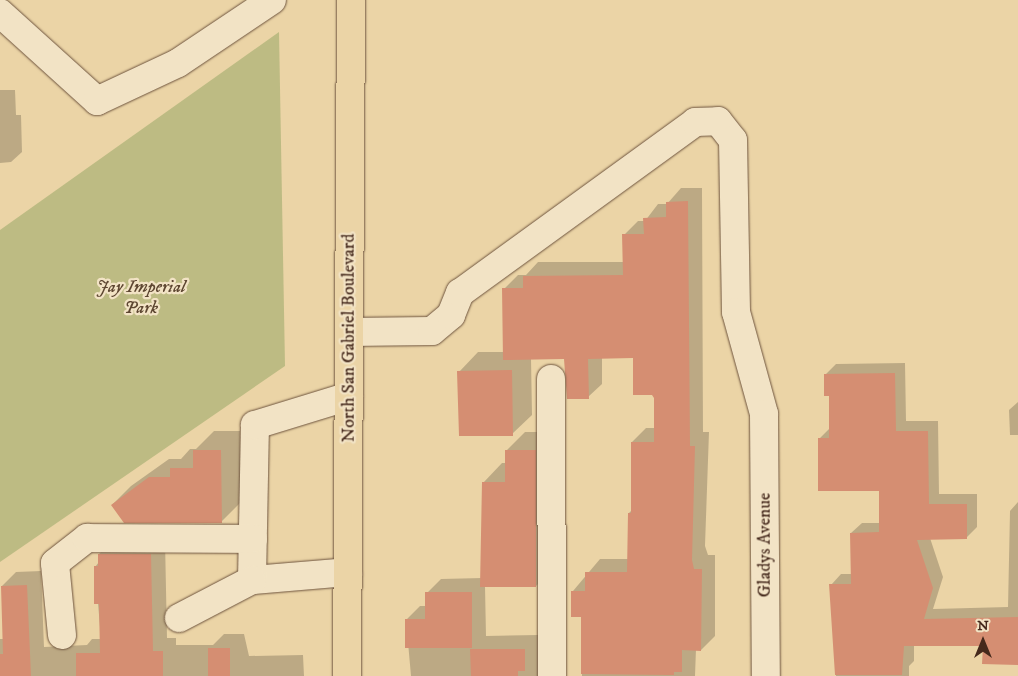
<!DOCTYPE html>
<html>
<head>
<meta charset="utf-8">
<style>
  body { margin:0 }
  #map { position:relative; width:1018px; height:676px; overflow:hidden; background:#ebd4a6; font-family:"IM FELL DW Pica",serif }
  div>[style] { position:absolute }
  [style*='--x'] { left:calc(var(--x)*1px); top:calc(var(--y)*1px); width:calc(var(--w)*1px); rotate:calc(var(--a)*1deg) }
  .green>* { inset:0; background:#bdbb83 }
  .shadow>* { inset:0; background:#0003 }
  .building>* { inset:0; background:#d58e72 }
  .roads { filter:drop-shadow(0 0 1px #6e543e) drop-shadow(0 0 1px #6e543e) }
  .minor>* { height:28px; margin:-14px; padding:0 14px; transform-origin:14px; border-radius:14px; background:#f2e3c5 }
  .major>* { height:28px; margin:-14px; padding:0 14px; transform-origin:14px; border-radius:14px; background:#ebd4a6 }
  span { translate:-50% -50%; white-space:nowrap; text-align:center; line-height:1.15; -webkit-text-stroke:4.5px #f2e3c5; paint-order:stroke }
  .park-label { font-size:18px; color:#5d4631; font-style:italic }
  .street-label { font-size:18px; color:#45291c }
  .north { position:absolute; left:958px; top:616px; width:50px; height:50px; -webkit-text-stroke:4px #f2e3c5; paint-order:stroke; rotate:0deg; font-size:14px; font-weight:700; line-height:20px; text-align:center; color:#45291c }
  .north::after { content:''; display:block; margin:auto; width:18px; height:22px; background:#45291c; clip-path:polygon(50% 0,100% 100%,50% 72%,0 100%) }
</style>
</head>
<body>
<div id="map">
  <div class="green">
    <div style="clip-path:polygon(279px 32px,285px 366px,0 562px,0 230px)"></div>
  </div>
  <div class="shadow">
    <div style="clip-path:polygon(0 90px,15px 90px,16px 115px,21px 115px,22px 152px,11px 162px,0 163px)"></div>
    <div style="clip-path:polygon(681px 188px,702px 188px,703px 432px,709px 432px,705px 546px,708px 555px,715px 555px,715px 636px,701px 650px,696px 649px,695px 676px,582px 676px,582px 615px,573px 591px,600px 559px,628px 559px,629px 513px,633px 509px,632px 442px,646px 428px,655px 428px,655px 398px,634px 357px,602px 358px,602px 384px,588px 397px,566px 358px,531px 358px,532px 415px,512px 434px,459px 372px,478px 352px,504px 352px,504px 289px,518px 275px,526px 275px,538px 262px,624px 262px,624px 235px,638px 221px,645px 221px,658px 204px,667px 204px)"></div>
    <div style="clip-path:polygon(905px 363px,906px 421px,938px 421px,939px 494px,977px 494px,977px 527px,966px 538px,930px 538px,943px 577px,933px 609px,1008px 607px,1010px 511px,1018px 502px,1018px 664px,984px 644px,914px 644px,914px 661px,909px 666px,909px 676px,836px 676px,831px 585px,841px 574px,852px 574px,851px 533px,862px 523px,880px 523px,880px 490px,820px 438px,830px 428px,830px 394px,826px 374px,836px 364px)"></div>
    <div style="clip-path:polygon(1018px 402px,1018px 435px,1010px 435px,1009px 410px)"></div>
    <div style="clip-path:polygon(214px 431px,240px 431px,240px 503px,221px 522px,112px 505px,131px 486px,169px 459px,181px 459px,190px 449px,196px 449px)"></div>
    <div style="clip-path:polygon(525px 432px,554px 432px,555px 567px,536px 586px,485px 586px,486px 636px,538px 635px,546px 676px,411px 676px,406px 620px,420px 606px,427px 606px,427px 593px,441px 579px,482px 578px,483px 483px,502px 463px,506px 463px,506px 451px)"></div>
    <div style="clip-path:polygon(113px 540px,165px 540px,167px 638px,176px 638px,176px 645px,213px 645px,224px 634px,244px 634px,249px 656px,303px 655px,304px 676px,0 676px,0 639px,4px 639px,2px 586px,16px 572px,41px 571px,44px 647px,87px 645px,92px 639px,101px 639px,95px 567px,99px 562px,99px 554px)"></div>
  </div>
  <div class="building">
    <div style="clip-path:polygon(688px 201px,690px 446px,695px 446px,692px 560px,694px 569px,702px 569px,701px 651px,682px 650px,682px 672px,674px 672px,674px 675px,581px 674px,581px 617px,571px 617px,571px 591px,585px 591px,585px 572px,627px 572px,628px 513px,631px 513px,631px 442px,654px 442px,654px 398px,652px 395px,633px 395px,633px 358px,588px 359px,589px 399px,567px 399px,564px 359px,503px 360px,502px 288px,523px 288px,523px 276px,623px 275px,622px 234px,644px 234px,643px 218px,666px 217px,666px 202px)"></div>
    <div style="clip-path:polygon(512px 370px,513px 436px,459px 436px,457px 371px)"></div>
    <div style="clip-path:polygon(895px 373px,896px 431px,928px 431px,929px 504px,967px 504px,967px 539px,917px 540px,933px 588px,924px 619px,1018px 617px,1018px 665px,982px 664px,983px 646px,904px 646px,902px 675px,835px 675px,829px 584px,851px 584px,850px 533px,879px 532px,879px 491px,818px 491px,818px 438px,829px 438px,829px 396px,824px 396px,824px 374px)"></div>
    <div style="clip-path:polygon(193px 450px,221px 450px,222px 523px,124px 523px,111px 505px,149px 477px,170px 477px,170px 468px,193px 468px)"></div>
    <div style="clip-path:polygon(505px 450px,536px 450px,536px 587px,480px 587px,482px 482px,505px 482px)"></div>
    <div style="clip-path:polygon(98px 554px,151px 554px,153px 651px,163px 651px,163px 676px,76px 676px,76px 653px,100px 653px,99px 604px,94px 604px,94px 566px,98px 566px)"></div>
    <div style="clip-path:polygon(27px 585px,31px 676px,0 676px,0 654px,3px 654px,1px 586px)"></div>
    <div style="clip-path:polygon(425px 592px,472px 592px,472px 648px,405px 648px,405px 619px,425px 619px)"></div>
    <div style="clip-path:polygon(208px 648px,230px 648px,230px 676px,208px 676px)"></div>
    <div style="clip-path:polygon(470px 649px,525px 649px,525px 671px,518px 671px,518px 676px,471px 676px)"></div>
  </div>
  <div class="roads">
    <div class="minor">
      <div style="--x:0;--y:13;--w:131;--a:42.2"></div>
      <div style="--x:97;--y:101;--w:89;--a:-25.1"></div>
      <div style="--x:178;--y:63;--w:113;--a:-33.8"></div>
      <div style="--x:349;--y:332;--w:83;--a:-0.7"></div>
      <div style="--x:432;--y:331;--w:25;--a:-40"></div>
      <div style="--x:451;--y:315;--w:24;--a:-68"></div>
      <div style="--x:460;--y:293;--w:291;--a:-36"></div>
      <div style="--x:695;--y:122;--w:23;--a:-2"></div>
      <div style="--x:718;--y:121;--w:24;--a:52"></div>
      <div style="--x:733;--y:140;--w:172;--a:89"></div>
      <div style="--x:736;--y:312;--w:106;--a:74.6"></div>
      <div style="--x:764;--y:414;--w:262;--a:89.6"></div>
      <div style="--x:551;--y:379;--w:297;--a:89.8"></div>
      <div style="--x:348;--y:572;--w:96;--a:175.2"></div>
      <div style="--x:252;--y:580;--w:155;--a:-88.9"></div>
      <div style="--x:255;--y:425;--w:98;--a:-17.1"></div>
      <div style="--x:179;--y:618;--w:82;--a:-27.5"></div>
      <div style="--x:62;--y:635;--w:72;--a:-95.6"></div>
      <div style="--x:55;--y:563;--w:41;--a:-38"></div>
      <div style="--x:87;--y:538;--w:166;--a:0.3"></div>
    </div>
    <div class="major">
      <div style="--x:347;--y:676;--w:676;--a:-89.66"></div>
    </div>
  </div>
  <div class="park-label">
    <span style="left:141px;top:298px">Jay Imperial<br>Park</span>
  </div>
  <div class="street-label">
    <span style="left:349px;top:338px;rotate:-90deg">North San Gabriel Boulevard</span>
    <span style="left:765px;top:545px;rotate:-90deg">Gladys Avenue</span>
  </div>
  <div class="north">N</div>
</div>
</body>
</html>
